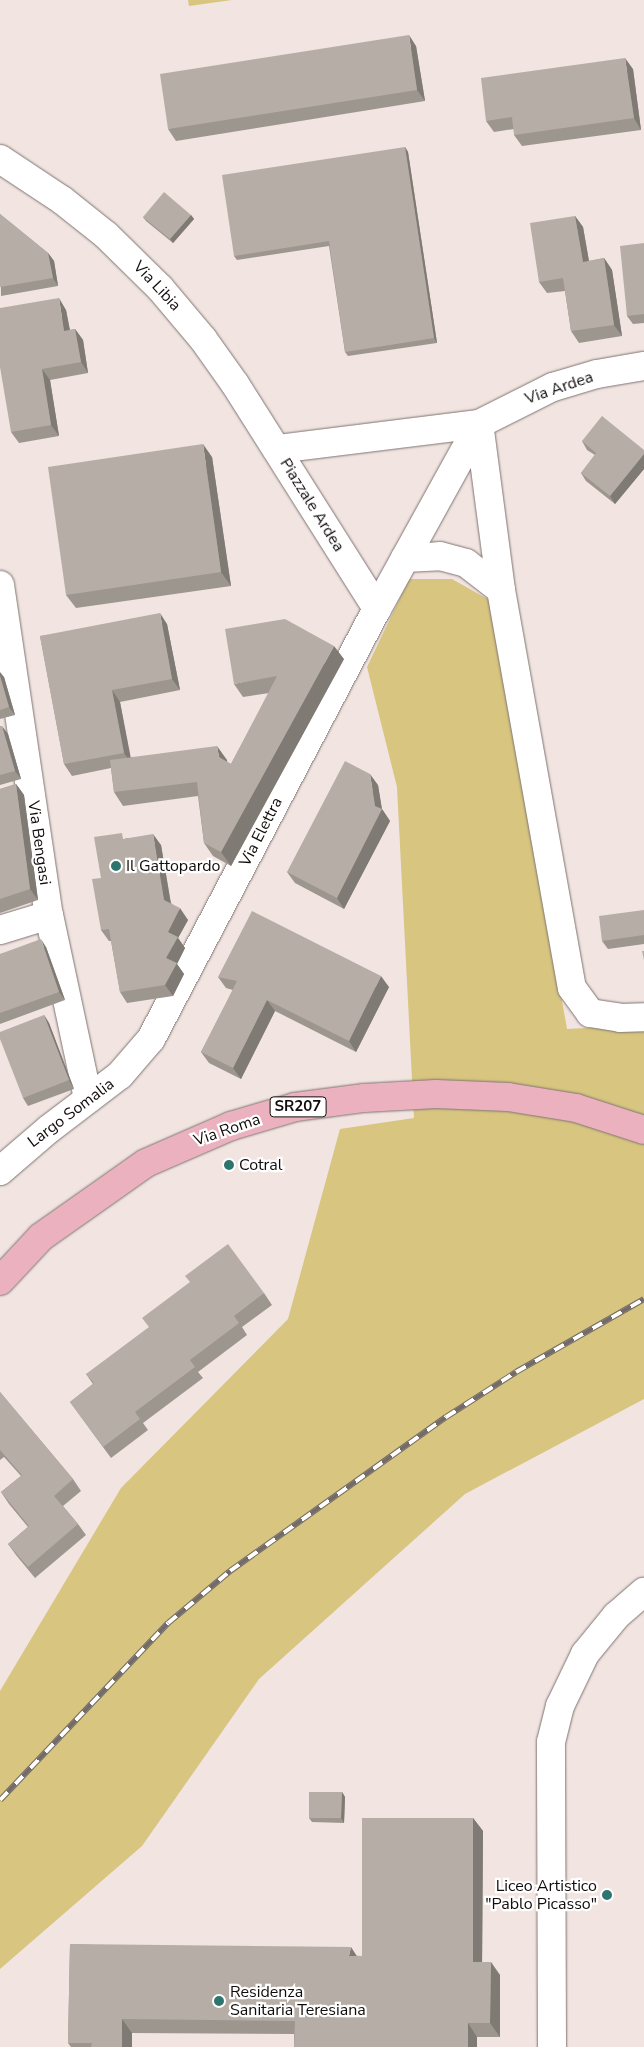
<!DOCTYPE html>
<html>
<head>
<meta charset="utf-8">
<style>
  body { margin:0 }
  #map { position:relative; width:644px; height:2047px; overflow:hidden; background:#f1e4e1; font-family:"Nunito Sans",sans-serif }
  div>[style] { position:absolute }
  [style*='--x'] { left:calc(var(--x)*1px); top:calc(var(--y)*1px); width:calc(var(--w)*1px); rotate:calc(var(--a)*1deg) }
  .green>* { inset:0; background:#d7c580 }
  .roads { filter:drop-shadow(0 0 1px #7f7471) drop-shadow(0 0 1px #7f7471) }
  .minor>* { height:28px; margin:-14px; padding:0 14px; transform-origin:14px; border-radius:14px; background:#fff }
  .major>* { height:28px; margin:-14px; padding:0 14px; transform-origin:14px; border-radius:14px; background:#ebb1bf }
  .rail>* { height:5.5px; margin-top:-2.75px; transform-origin:0; background:repeating-linear-gradient(90deg,#fff 0 11px,#736b69 0 22px); box-sizing:border-box; border-block:1px solid #736b69 }
  .wall>* { inset:0; background:#9d968f }
  .shaded-wall>* { inset:0; background:#7f7a74 }
  .building>* { inset:0; background:#b6aea6 }
  .dots>* { width:14px; height:14px; translate:-50% -50%; box-sizing:border-box; border:2px solid #fff; border-radius:50% }
  span { translate:-50% -50%; white-space:nowrap; text-align:center; line-height:1.15; -webkit-text-stroke:4.5px #fff; paint-order:stroke }
  .shield-label span { padding:1px 4px; background:#fff; border:1px solid; border-radius:4px; -webkit-text-stroke-width:0 }
  .shield-label { font-size:15px; color:#100c0b; font-weight:700 }
  .street-label { font-size:16px; color:#100c0b }
  .poi-label { font-size:16px; color:#100c0b }
  .left { translate:0 -50%; text-align:left }
  .right { translate:-100% -50%; text-align:right }
</style>
</head>
<body>
<div id="map">
  <div class="green">
    <div style="clip-path:polygon(188px 0,232px 0,189px 6px)"></div>
    <div style="clip-path:polygon(409px 579px,452px 579px,491px 601px,567px 1029px,644px 1025px,644px 1399px,465px 1494px,259px 1679px,142px 1846px,0 1969px,0 1691px,121px 1488px,288px 1319px,340px 1129px,414px 1118px,397px 787px,367px 667px)"></div>
  </div>
  <div class="roads">
    <div class="minor">
      <div style="--x:0;--y:159;--w:74;--a:33.5"></div>
      <div style="--x:62;--y:200;--w:56;--a:38.5"></div>
      <div style="--x:106;--y:235;--w:76;--a:44.5"></div>
      <div style="--x:160;--y:288;--w:67;--a:49.9"></div>
      <div style="--x:203;--y:339;--w:55;--a:54.6"></div>
      <div style="--x:235;--y:384;--w:266;--a:57.7"></div>
      <div style="--x:377;--y:609;--w:211;--a:-61.1"></div>
      <div style="--x:479;--y:424;--w:204;--a:172.9"></div>
      <div style="--x:405;--y:558;--w:35;--a:-3"></div>
      <div style="--x:440;--y:556;--w:27;--a:15"></div>
      <div style="--x:466;--y:563;--w:44;--a:37.6"></div>
      <div style="--x:501;--y:590;--w:167;--a:-97.5"></div>
      <div style="--x:479;--y:424;--w:83;--a:-26.6"></div>
      <div style="--x:553;--y:387;--w:46;--a:-16.5"></div>
      <div style="--x:597;--y:374;--w:48;--a:-9.7"></div>
      <div style="--x:0;--y:585;--w:334;--a:81.6"></div>
      <div style="--x:49;--y:915;--w:188;--a:78"></div>
      <div style="--x:501;--y:590;--w:404;--a:79.9"></div>
      <div style="--x:572;--y:988;--w:31;--a:54"></div>
      <div style="--x:590;--y:1013;--w:30;--a:9"></div>
      <div style="--x:620;--y:1018;--w:24;--a:-2"></div>
      <div style="--x:0;--y:930;--w:51;--a:-17"></div>
      <div style="--x:0;--y:1171;--w:65;--a:-40.6"></div>
      <div style="--x:49;--y:1129;--w:89;--a:-37.3"></div>
      <div style="--x:120;--y:1075;--w:48;--a:-49.3"></div>
      <div style="--x:151;--y:1039;--w:486;--a:-62.3"></div>
      <div style="--x:552;--y:2047;--w:305;--a:-90.2"></div>
      <div style="--x:551;--y:1742;--w:37;--a:-76"></div>
      <div style="--x:560;--y:1706;--w:58;--a:-64.3"></div>
      <div style="--x:585;--y:1654;--w:49;--a:-50.8"></div>
      <div style="--x:616;--y:1616;--w:37;--a:-41"></div>
    </div>
    <div class="major">
      <div style="--x:0;--y:1281;--w:60;--a:-47"></div>
      <div style="--x:41;--y:1237;--w:128;--a:-35.2"></div>
      <div style="--x:146;--y:1163;--w:93;--a:-23.5"></div>
      <div style="--x:231;--y:1126;--w:67;--a:-16.5"></div>
      <div style="--x:295;--y:1107;--w:70;--a:-7.4"></div>
      <div style="--x:364;--y:1098;--w:72;--a:-3.2"></div>
      <div style="--x:436;--y:1094;--w:72;--a:2.4"></div>
      <div style="--x:508;--y:1097;--w:69;--a:9.2"></div>
      <div style="--x:576;--y:1108;--w:71;--a:17.9"></div>
    </div>
  </div>
  <div class="rail">
    <div style="--x:0;--y:1800;--w:244;--a:-46.5"></div>
    <div style="--x:168;--y:1623;--w:81;--a:-40"></div>
    <div style="--x:230;--y:1571;--w:265;--a:-35.5"></div>
    <div style="--x:446;--y:1417;--w:83;--a:-32.7"></div>
    <div style="--x:516;--y:1372;--w:147;--a:-29.7"></div>
  </div>
  <div class="wall">
    <div style="clip-path:polygon(416px 46px,425px 101px,176px 141px,168px 129px)"></div>
    <div style="clip-path:polygon(633px 69px,641px 130px,522px 146px,514px 135px,514px 129px,494px 132px,486px 121px)"></div>
    <div style="clip-path:polygon(405px 147px,408px 152px,437px 343px,348px 356px,345px 352px,329px 246px,237px 260px,234px 256px)"></div>
    <div style="clip-path:polygon(0 214px,48px 253px,54px 261px,58px 286px,1px 296px)"></div>
    <div style="clip-path:polygon(191px 215px,194px 219px,173px 243px,146px 221px,143px 217px)"></div>
    <div style="clip-path:polygon(575px 216px,583px 227px,589px 261px,604px 258px,612px 270px,622px 336px,579px 343px,571px 331px,565px 291px,547px 293px,539px 282px)"></div>
    <div style="clip-path:polygon(644px 243px,644px 323px,633px 324px,627px 316px)"></div>
    <div style="clip-path:polygon(66px 310px,70px 330px,75px 329px,83px 340px,88px 373px,50px 380px,59px 436px,19px 443px,11px 432px)"></div>
    <div style="clip-path:polygon(582px 441px,644px 450px,644px 469px,615px 504px,586px 481px,581px 473px,595px 455px,587px 450px)"></div>
    <div style="clip-path:polygon(212px 457px,231px 586px,76px 608px,66px 595px)"></div>
    <div style="clip-path:polygon(167px 624px,180px 690px,120px 702px,130px 757px,227px 760px,227px 762px,231px 764px,269px 693px,243px 697px,234px 684px,344px 659px,231px 866px,213px 856px,204px 843px,198px 796px,123px 806px,114px 792px,111px 768px,72px 776px,64px 764px,40px 636px)"></div>
    <div style="clip-path:polygon(0 676px,4px 677px,15px 715px,0 719px)"></div>
    <div style="clip-path:polygon(0 726px,8px 734px,21px 779px,0 785px)"></div>
    <div style="clip-path:polygon(16px 784px,24px 795px,38px 900px,0 913px,0 789px)"></div>
    <div style="clip-path:polygon(378px 785px,382px 809px,390px 821px,344px 909px,295px 883px,287px 872px)"></div>
    <div style="clip-path:polygon(126px 838px,161px 845px,171px 903px,188px 920px,178px 938px,185px 948px,177px 964px,184px 974px,173px 996px,127px 1003px,120px 992px,111px 941px,109px 941px,101px 930px,101px 878px)"></div>
    <div style="clip-path:polygon(644px 910px,644px 944px,608px 949px,602px 941px)"></div>
    <div style="clip-path:polygon(46px 947px,65px 1000px,0 1024px,0 954px)"></div>
    <div style="clip-path:polygon(218px 977px,389px 987px,356px 1052px,275px 1011px,241px 1079px,209px 1063px,201px 1052px,233px 990px,226px 988px)"></div>
    <div style="clip-path:polygon(44px 1015px,49px 1023px,74px 1089px,28px 1106px,23px 1098px)"></div>
    <div style="clip-path:polygon(264px 1293px,272px 1305px,242px 1327px,247px 1335px,198px 1372px,203px 1378px,143px 1423px,148px 1430px,111px 1458px,70px 1402px,93px 1384px,86px 1374px)"></div>
    <div style="clip-path:polygon(0 1392px,73px 1479px,81px 1491px,63px 1506px,78px 1524px,86px 1535px,35px 1578px,16px 1555px,8px 1544px,28px 1527px,9px 1504px,1px 1492px,21px 1476px,4px 1457px,0 1460px)"></div>
    <div style="clip-path:polygon(342px 1792px,345px 1797px,344px 1823px,312px 1822px,309px 1818px)"></div>
    <div style="clip-path:polygon(473px 1818px,483px 1831px,482px 1962px,500px 1975px,500px 2037px,477px 2037px,477px 2047px,294px 2047px,294px 2034px,132px 2033px,132px 2047px,71px 2047px,68px 2043px,70px 1944px,362px 1956px)"></div>
  </div>
  <div class="shaded-wall">
    <div style="clip-path:polygon(409px 35px,416px 46px,425px 101px,417px 90px)"></div>
    <div style="clip-path:polygon(625px 58px,633px 69px,641px 130px,634px 118px)"></div>
    <div style="clip-path:polygon(405px 147px,408px 152px,437px 343px,434px 338px)"></div>
    <div style="clip-path:polygon(191px 215px,194px 219px,173px 243px,170px 239px)"></div>
    <div style="clip-path:polygon(575px 216px,583px 227px,591px 273px,583px 262px)"></div>
    <div style="clip-path:polygon(48px 253px,54px 261px,58px 286px,53px 278px)"></div>
    <div style="clip-path:polygon(604px 258px,612px 270px,622px 336px,614px 325px)"></div>
    <div style="clip-path:polygon(59px 298px,66px 310px,72px 342px,64px 331px)"></div>
    <div style="clip-path:polygon(75px 329px,83px 340px,88px 373px,81px 362px)"></div>
    <div style="clip-path:polygon(42px 369px,50px 380px,59px 436px,51px 425px)"></div>
    <div style="clip-path:polygon(203px 444px,212px 457px,231px 586px,221px 572px)"></div>
    <div style="clip-path:polygon(644px 454px,644px 469px,615px 504px,610px 496px)"></div>
    <div style="clip-path:polygon(160px 613px,167px 624px,180px 690px,172px 679px)"></div>
    <div style="clip-path:polygon(334px 646px,344px 659px,231px 866px,221px 852px)"></div>
    <div style="clip-path:polygon(0 672px,4px 677px,15px 715px,9px 707px,0 676px)"></div>
    <div style="clip-path:polygon(112px 690px,120px 702px,132px 764px,124px 753px)"></div>
    <div style="clip-path:polygon(2px 726px,8px 734px,21px 779px,15px 771px)"></div>
    <div style="clip-path:polygon(217px 746px,227px 760px,228px 770px,219px 757px)"></div>
    <div style="clip-path:polygon(370px 774px,378px 785px,382px 810px,382px 809px,390px 821px,344px 909px,337px 898px,375px 806px)"></div>
    <div style="clip-path:polygon(16px 784px,24px 795px,38px 900px,30px 889px)"></div>
    <div style="clip-path:polygon(153px 834px,161px 845px,172px 911px,164px 900px)"></div>
    <div style="clip-path:polygon(180px 908px,188px 920px,178px 938px,185px 948px,177px 964px,184px 974px,173px 996px,165px 985px,168px 932px)"></div>
    <div style="clip-path:polygon(41px 939px,46px 947px,65px 1000px,59px 992px)"></div>
    <div style="clip-path:polygon(381px 976px,389px 987px,356px 1052px,349px 1041px)"></div>
    <div style="clip-path:polygon(267px 1000px,275px 1011px,241px 1079px,233px 1068px)"></div>
    <div style="clip-path:polygon(44px 1015px,49px 1023px,74px 1089px,69px 1080px)"></div>
    <div style="clip-path:polygon(342px 1792px,345px 1797px,344px 1823px,341px 1818px)"></div>
    <div style="clip-path:polygon(473px 1818px,483px 1831px,482px 1975px,473px 1962px)"></div>
    <div style="clip-path:polygon(351px 1947px,360px 1961px,349px 1956px)"></div>
    <div style="clip-path:polygon(491px 1962px,500px 1975px,500px 2037px,490px 2023px)"></div>
    <div style="clip-path:polygon(122px 2019px,132px 2033px,132px 2047px,122px 2047px)"></div>
    <div style="clip-path:polygon(468px 2023px,477px 2037px,477px 2047px,468px 2047px)"></div>
  </div>
  <div class="building">
    <div style="clip-path:polygon(409px 35px,417px 90px,168px 129px,160px 74px)"></div>
    <div style="clip-path:polygon(625px 58px,634px 118px,514px 135px,512px 117px,486px 121px,481px 78px)"></div>
    <div style="clip-path:polygon(405px 147px,434px 338px,345px 352px,329px 241px,234px 256px,222px 175px)"></div>
    <div style="clip-path:polygon(164px 192px,191px 215px,170px 239px,143px 217px)"></div>
    <div style="clip-path:polygon(0 214px,48px 253px,53px 278px,0 287px)"></div>
    <div style="clip-path:polygon(575px 216px,583px 262px,604px 258px,614px 325px,571px 331px,563px 278px,539px 282px,530px 223px)"></div>
    <div style="clip-path:polygon(644px 243px,644px 314px,627px 316px,620px 246px)"></div>
    <div style="clip-path:polygon(59px 298px,64px 331px,75px 329px,81px 362px,42px 369px,51px 425px,11px 432px,0 367px,0 308px)"></div>
    <div style="clip-path:polygon(602px 416px,644px 450px,644px 454px,610px 496px,581px 473px,596px 453px,582px 441px)"></div>
    <div style="clip-path:polygon(203px 444px,221px 572px,66px 595px,48px 467px)"></div>
    <div style="clip-path:polygon(160px 613px,172px 679px,112px 690px,124px 753px,64px 764px,40px 636px)"></div>
    <div style="clip-path:polygon(285px 619px,334px 646px,221px 852px,204px 843px,197px 782px,114px 792px,110px 760px,217px 746px,219px 757px,231px 764px,277px 676px,234px 684px,225px 629px)"></div>
    <div style="clip-path:polygon(0 676px,9px 707px,0 710px)"></div>
    <div style="clip-path:polygon(0 726px,2px 726px,15px 771px,0 775px)"></div>
    <div style="clip-path:polygon(345px 761px,370px 774px,375px 806px,382px 809px,337px 898px,287px 872px)"></div>
    <div style="clip-path:polygon(16px 784px,30px 889px,0 899px,0 789px)"></div>
    <div style="clip-path:polygon(122px 833px,123px 839px,153px 834px,164px 900px,180px 908px,168px 932px,178px 937px,166px 958px,177px 963px,165px 985px,120px 992px,109px 929px,101px 930px,92px 879px,101px 878px,94px 837px)"></div>
    <div style="clip-path:polygon(644px 910px,644px 935px,602px 941px,599px 916px)"></div>
    <div style="clip-path:polygon(252px 911px,381px 976px,349px 1041px,267px 1000px,233px 1068px,201px 1052px,237px 981px,218px 977px)"></div>
    <div style="clip-path:polygon(41px 939px,59px 992px,0 1013px,0 954px)"></div>
    <div style="clip-path:polygon(642px 951px,644px 951px,644px 960px)"></div>
    <div style="clip-path:polygon(44px 1015px,69px 1080px,23px 1098px,0 1039px,0 1032px)"></div>
    <div style="clip-path:polygon(228px 1244px,264px 1293px,234px 1316px,239px 1323px,190px 1360px,195px 1367px,135px 1412px,140px 1419px,103px 1447px,70px 1402px,94px 1383px,86px 1374px,149px 1327px,142px 1318px,190px 1282px,185px 1276px)"></div>
    <div style="clip-path:polygon(0 1392px,73px 1479px,54px 1496px,78px 1524px,28px 1567px,8px 1544px,29px 1526px,1px 1492px,22px 1475px,0 1450px)"></div>
    <div style="clip-path:polygon(309px 1792px,342px 1792px,341px 1818px,309px 1818px)"></div>
    <div style="clip-path:polygon(362px 1818px,473px 1818px,473px 1962px,491px 1962px,490px 2023px,468px 2023px,468px 2047px,294px 2047px,295px 2021px,122px 2019px,122px 2047px,91px 2047px,92px 2043px,68px 2043px,70px 1944px,351px 1947px,349px 1956px,362px 1956px)"></div>
  </div>
  <div class="dots">
    <div style="left:116px;top:866px;background:#2d756e"></div>
    <div style="left:229px;top:1165px;background:#2d756e"></div>
    <div style="left:607px;top:1895px;background:#2d756e"></div>
    <div style="left:219px;top:2001px;background:#2d756e"></div>
  </div>
  <div class="shield-label">
    <span style="left:298px;top:1107px">SR207</span>
  </div>
  <div class="street-label">
    <span style="left:157px;top:286px;rotate:47deg">Via Libia</span>
    <span style="left:559px;top:388px;rotate:-19deg">Via Ardea</span>
    <span style="left:312px;top:505px;rotate:58deg">Piazzale Ardea</span>
    <span style="left:261px;top:832px;rotate:-63deg">Via Elettra</span>
    <span style="left:39px;top:843px;rotate:82deg">Via Bengasi</span>
    <span style="left:71px;top:1113px;rotate:-37deg">Largo Somalia</span>
    <span style="left:227px;top:1130px;rotate:-19deg">Via Roma</span>
  </div>
  <div class="poi-label">
    <span class="left" style="left:126px;top:866px">Il Gattopardo</span>
    <span class="left" style="left:239px;top:1165px">Cotral</span>
    <span class="right" style="left:597px;top:1895px">Liceo Artistico<br>"Pablo Picasso"</span>
    <span class="left" style="left:230px;top:2001px">Residenza<br>Sanitaria Teresiana</span>
  </div>
</div>
</body>
</html>
